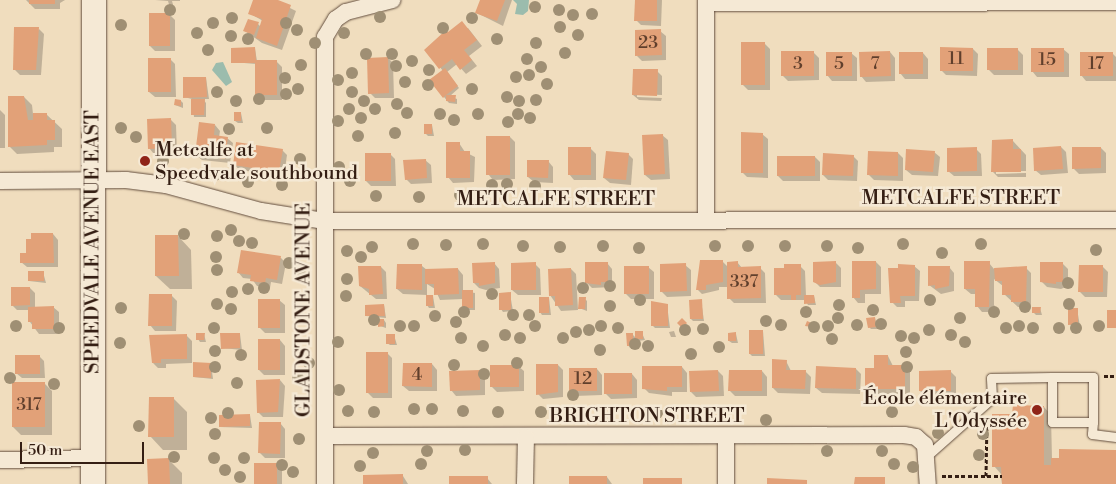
<!DOCTYPE html>
<html>
<head>
<meta charset="utf-8">
<style>
  body { margin:0 }
  #map { position:relative; width:1116px; height:484px; overflow:hidden; background:#f0ddbe; font-family:"Libre Bodoni",serif }
  div>[style] { position:absolute }
  [style*='--x'] { left:calc(var(--x)*1px); top:calc(var(--y)*1px); width:calc(var(--w)*1px); rotate:calc(var(--a)*1deg) }
  .water>* { inset:0; background:#9bbcad }
  .shadow>* { inset:0; background:#0003 }
  .building>* { inset:0; background:#e2a178 }
  .path>* { height:3px; margin-top:-1.5px; transform-origin:0; background:repeating-linear-gradient(90deg,#341e13 0 4px,transparent 0 6.5px) }
  .roads { filter:drop-shadow(0 0 1px #634e3e) drop-shadow(0 0 1px #634e3e) }
  .lane>* { height:9px; margin:-4.5px; padding:0 4.5px; transform-origin:4.5px; border-radius:4.5px; background:#f5e9d5 }
  .street>* { height:16px; margin:-8px; padding:0 8px; transform-origin:8px; border-radius:8px; background:#f5e9d5 }
  .secondary>* { height:24px; margin:-12px; padding:0 12px; transform-origin:12px; border-radius:12px; background:#f5e9d5 }
  .trees>* { width:12px; height:12px; margin:-6px; border-radius:50%; background:#9f8f74 }
  .dots>* { width:14px; height:14px; translate:-50% -50%; box-sizing:border-box; border:2px solid #f5e9d5; border-radius:50% }
  span { translate:-50% -50%; white-space:nowrap; text-align:center; line-height:1.15; -webkit-text-stroke:5px #f5e9d5; paint-order:stroke }
  .number-label { font-size:18px; color:#603f2c }
  .number-label span { -webkit-text-stroke-width:0 }
  .poi-label { font-size:20px; color:#341e13 }
  .left { translate:0 -50%; text-align:left }
  .right { translate:-100% -50%; text-align:right }
  .street-label { font-size:20px; color:#341e13 }
  .scale { position:absolute; left:20px; top:442px; width:124px; height:22px; box-sizing:border-box; border:2px solid #341e13; border-top:0; padding-left:6px; font-size:15px; line-height:18px; white-space:nowrap; color:#341e13; -webkit-text-stroke:4px #f5e9d5; paint-order:stroke }
</style>
</head>
<body>
<div id="map">
  <div class="water">
    <div style="clip-path:polygon(513px 0,529px 0,528px 11px,523px 15px,515px 14px,517px 4px)"></div>
    <div style="clip-path:polygon(223px 62px,232px 82px,226px 86px,212px 70px,216px 63px)"></div>
  </div>
  <div class="shadow">
    <div style="clip-path:polygon(26px 0,65px 0,60px 3px,60px 9px,35px 9px)"></div>
    <div style="clip-path:polygon(155px 0,180px 0,180px 1px,172px 1px,174px 8px,170px 8px,168px 1px)"></div>
    <div style="clip-path:polygon(254px 0,274px 0,296px 11px,282px 50px,262px 43px,245px 31px,258px 24px,261px 27px,263px 21px,249px 13px)"></div>
    <div style="clip-path:polygon(482px 0,512px 0,503px 26px,477px 13px)"></div>
    <div style="clip-path:polygon(636px 0,662px 0,661px 26px,641px 25px,636px 20px)"></div>
    <div style="clip-path:polygon(169px 14px,175px 20px,175px 51px,155px 51px,150px 46px)"></div>
    <div style="clip-path:polygon(468px 28px,482px 46px,469px 56px,477px 66px,466px 74px,457px 64px,447px 72px,459px 88px,450px 96px,457px 99px,457px 104px,449px 103px,444px 97px,443px 71px,426px 50px,448px 34px)"></div>
    <div style="clip-path:polygon(39px 29px,44px 34px,41px 75px,20px 75px,15px 70px)"></div>
    <div style="clip-path:polygon(660px 31px,666px 36px,666px 60px,642px 61px,637px 56px)"></div>
    <div style="clip-path:polygon(765px 44px,770px 49px,770px 90px,748px 90px,743px 85px)"></div>
    <div style="clip-path:polygon(255px 49px,257px 61px,276px 61px,282px 67px,282px 100px,262px 100px,257px 95px,257px 64px,232px 62px)"></div>
    <div style="clip-path:polygon(973px 49px,978px 54px,977px 76px,946px 75px,941px 70px)"></div>
    <div style="clip-path:polygon(1063px 49px,1069px 54px,1069px 77px,1037px 77px,1032px 71px)"></div>
    <div style="clip-path:polygon(1018px 50px,1023px 55px,1023px 75px,994px 75px,989px 70px)"></div>
    <div style="clip-path:polygon(890px 52px,895px 58px,895px 81px,866px 82px,861px 76px)"></div>
    <div style="clip-path:polygon(814px 53px,819px 58px,819px 80px,788px 81px,782px 75px)"></div>
    <div style="clip-path:polygon(851px 53px,857px 58px,857px 81px,832px 81px,827px 75px)"></div>
    <div style="clip-path:polygon(923px 53px,928px 59px,928px 79px,905px 79px,900px 73px)"></div>
    <div style="clip-path:polygon(1112px 53px,1116px 57px,1116px 81px,1086px 81px,1081px 75px)"></div>
    <div style="clip-path:polygon(388px 58px,393px 63px,394px 98px,375px 98px,370px 93px)"></div>
    <div style="clip-path:polygon(170px 59px,175px 64px,176px 97px,155px 97px,149px 92px)"></div>
    <div style="clip-path:polygon(657px 71px,662px 76px,662px 95px,637px 94px,637px 97px,662px 98px,661px 101px,639px 100px,633px 95px)"></div>
    <div style="clip-path:polygon(206px 78px,209px 99px,203px 99px,206px 103px,206px 117px,194px 117px,192px 99px,184px 97px)"></div>
    <div style="clip-path:polygon(24px 97px,32px 105px,33px 114px,46px 114px,62px 129px,62px 147px,54px 147px,54px 152px,17px 154px,9px 146px)"></div>
    <div style="clip-path:polygon(181px 101px,183px 103px,183px 108px,175px 105px)"></div>
    <div style="clip-path:polygon(0 110px,5px 115px,5px 148px,0 148px)"></div>
    <div style="clip-path:polygon(241px 113px,243px 123px,238px 123px,235px 121px)"></div>
    <div style="clip-path:polygon(171px 120px,176px 125px,177px 153px,154px 154px,149px 148px)"></div>
    <div style="clip-path:polygon(215px 125px,220px 131px,219px 137px,227px 138px,233px 143px,230px 163px,202px 160px,196px 155px)"></div>
    <div style="clip-path:polygon(432px 125px,434px 136px,428px 136px,425px 133px)"></div>
    <div style="clip-path:polygon(762px 134px,768px 139px,768px 178px,747px 177px,742px 172px)"></div>
    <div style="clip-path:polygon(662px 135px,668px 140px,670px 179px,651px 180px,645px 175px)"></div>
    <div style="clip-path:polygon(510px 137px,515px 142px,515px 179px,493px 180px,488px 174px)"></div>
    <div style="clip-path:polygon(1013px 141px,1026px 155px,1026px 171px,996px 171px,996px 174px,1026px 173px,1026px 177px,998px 177px,993px 172px)"></div>
    <div style="clip-path:polygon(459px 143px,465px 152px,475px 157px,474px 182px,453px 183px,448px 177px)"></div>
    <div style="clip-path:polygon(1061px 147px,1066px 152px,1068px 173px,1041px 175px,1035px 170px)"></div>
    <div style="clip-path:polygon(590px 148px,596px 154px,596px 180px,574px 180px,569px 174px)"></div>
    <div style="clip-path:polygon(1101px 148px,1106px 153px,1106px 173px,1079px 174px,1074px 169px)"></div>
    <div style="clip-path:polygon(976px 149px,981px 154px,982px 176px,954px 176px,948px 171px)"></div>
    <div style="clip-path:polygon(282px 150px,287px 155px,284px 176px,240px 170px,234px 165px)"></div>
    <div style="clip-path:polygon(934px 152px,940px 157px,938px 176px,912px 175px,906px 170px)"></div>
    <div style="clip-path:polygon(898px 153px,903px 158px,903px 181px,874px 180px,869px 175px)"></div>
    <div style="clip-path:polygon(390px 154px,395px 159px,396px 186px,371px 186px,366px 181px)"></div>
    <div style="clip-path:polygon(628px 154px,633px 159px,631px 185px,610px 183px,604px 178px)"></div>
    <div style="clip-path:polygon(853px 156px,858px 161px,857px 181px,828px 180px,823px 175px)"></div>
    <div style="clip-path:polygon(815px 157px,820px 162px,820px 181px,783px 181px,778px 176px)"></div>
    <div style="clip-path:polygon(425px 160px,431px 165px,432px 183px,411px 184px,406px 179px)"></div>
    <div style="clip-path:polygon(548px 161px,553px 167px,553px 183px,534px 182px,528px 177px)"></div>
    <div style="clip-path:polygon(53px 234px,58px 240px,58px 267px,27px 267px,21px 262px,27px 254px)"></div>
    <div style="clip-path:polygon(178px 236px,191px 250px,192px 289px,170px 289px,156px 276px)"></div>
    <div style="clip-path:polygon(242px 251px,281px 258px,286px 263px,282px 284px,271px 282px,270px 288px,257px 286px,252px 279px,243px 278px,238px 272px)"></div>
    <div style="clip-path:polygon(722px 261px,728px 267px,737px 262px,742px 268px,760px 268px,765px 273px,766px 303px,734px 303px,729px 298px,729px 287px,719px 287px,719px 290px,702px 294px,697px 289px)"></div>
    <div style="clip-path:polygon(876px 262px,881px 267px,881px 294px,865px 294px,865px 303px,858px 303px,853px 297px)"></div>
    <div style="clip-path:polygon(494px 263px,499px 269px,500px 288px,486px 290px,479px 288px,474px 283px)"></div>
    <div style="clip-path:polygon(607px 263px,612px 269px,612px 287px,592px 288px,587px 283px)"></div>
    <div style="clip-path:polygon(836px 263px,841px 268px,841px 287px,820px 287px,815px 282px)"></div>
    <div style="clip-path:polygon(989px 263px,994px 269px,1026px 268px,1031px 273px,1031px 307px,1018px 307px,1004px 294px,1003px 286px,994px 279px,994px 305px,999px 311px,994px 308px,994px 312px,982px 312px,977px 306px,977px 294px,971px 294px,965px 289px)"></div>
    <div style="clip-path:polygon(1062px 263px,1068px 269px,1068px 286px,1061px 289px,1047px 287px,1041px 281px)"></div>
    <div style="clip-path:polygon(535px 264px,540px 269px,541px 295px,518px 295px,512px 290px)"></div>
    <div style="clip-path:polygon(685px 265px,691px 270px,691px 296px,667px 297px,661px 291px)"></div>
    <div style="clip-path:polygon(422px 266px,427px 270px,458px 269px,463px 275px,463px 291px,475px 293px,475px 310px,465px 310px,463px 299px,440px 300px,435px 289px,427px 284px,427px 295px,403px 294px,397px 289px)"></div>
    <div style="clip-path:polygon(800px 266px,805px 271px,806px 296px,814px 296px,816px 305px,808px 305px,805px 300px,781px 300px,776px 295px)"></div>
    <div style="clip-path:polygon(914px 266px,920px 271px,919px 301px,905px 301px,905px 307px,897px 307px,892px 302px)"></div>
    <div style="clip-path:polygon(1102px 266px,1108px 272px,1107px 297px,1085px 297px,1080px 292px)"></div>
    <div style="clip-path:polygon(381px 267px,386px 272px,387px 299px,376px 299px,360px 286px)"></div>
    <div style="clip-path:polygon(648px 267px,654px 272px,654px 299px,631px 299px,626px 294px)"></div>
    <div style="clip-path:polygon(949px 267px,954px 273px,954px 291px,941px 294px,929px 285px)"></div>
    <div style="clip-path:polygon(571px 269px,576px 274px,578px 310px,561px 311px,550px 295px)"></div>
    <div style="clip-path:polygon(43px 272px,46px 283px,29px 281px)"></div>
    <div style="clip-path:polygon(30px 288px,35px 293px,35px 308px,53px 307px,59px 312px,59px 334px,39px 334px,30px 322px,30px 310px,17px 310px,12px 305px)"></div>
    <div style="clip-path:polygon(510px 294px,513px 311px,503px 312px,501px 309px)"></div>
    <div style="clip-path:polygon(171px 295px,177px 301px,176px 331px,155px 331px,150px 325px)"></div>
    <div style="clip-path:polygon(433px 296px,435px 308px,429px 308px,427px 305px)"></div>
    <div style="clip-path:polygon(549px 298px,551px 315px,542px 315px,540px 312px)"></div>
    <div style="clip-path:polygon(585px 299px,587px 301px,587px 311px,579px 308px)"></div>
    <div style="clip-path:polygon(279px 300px,285px 305px,285px 333px,265px 333px,259px 327px)"></div>
    <div style="clip-path:polygon(701px 300px,704px 321px,693px 321px,691px 319px)"></div>
    <div style="clip-path:polygon(384px 305px,386px 318px,366px 316px)"></div>
    <div style="clip-path:polygon(667px 305px,670px 328px,655px 328px,653px 326px)"></div>
    <div style="clip-path:polygon(1040px 308px,1042px 315px,1036px 315px,1034px 313px)"></div>
    <div style="clip-path:polygon(1077px 309px,1080px 326px,1072px 326px,1069px 324px)"></div>
    <div style="clip-path:polygon(875px 318px,878px 329px,871px 329px,869px 327px)"></div>
    <div style="clip-path:polygon(682px 319px,688px 326px,685px 329px,679px 323px)"></div>
    <div style="clip-path:polygon(384px 320px,386px 323px,386px 328px,380px 326px)"></div>
    <div style="clip-path:polygon(674px 331px,676px 337px,671px 337px,669px 332px)"></div>
    <div style="clip-path:polygon(763px 331px,765px 356px,752px 356px,750px 354px)"></div>
    <div style="clip-path:polygon(642px 333px,645px 340px,638px 341px,635px 337px,635px 348px,630px 348px,628px 345px,632px 334px,636px 338px)"></div>
    <div style="clip-path:polygon(204px 334px,206px 342px,200px 342px,198px 339px)"></div>
    <div style="clip-path:polygon(240px 334px,242px 350px,222px 348px)"></div>
    <div style="clip-path:polygon(736px 334px,738px 343px,732px 343px,729px 341px)"></div>
    <div style="clip-path:polygon(186px 335px,192px 341px,192px 363px,166px 364px,166px 368px,158px 368px,153px 363px)"></div>
    <div style="clip-path:polygon(394px 335px,397px 345px,390px 345px,387px 343px)"></div>
    <div style="clip-path:polygon(280px 340px,285px 346px,285px 375px,264px 375px,259px 370px)"></div>
    <div style="clip-path:polygon(387px 353px,392px 358px,392px 398px,373px 398px,367px 392px)"></div>
    <div style="clip-path:polygon(39px 356px,44px 361px,45px 378px,22px 378px,16px 373px)"></div>
    <div style="clip-path:polygon(888px 356px,893px 366px,905px 366px,910px 371px,910px 394px,871px 394px,866px 388px,875px 369px)"></div>
    <div style="clip-path:polygon(786px 361px,791px 371px,805px 371px,811px 377px,810px 394px,778px 393px,773px 388px)"></div>
    <div style="clip-path:polygon(211px 364px,213px 379px,194px 377px)"></div>
    <div style="clip-path:polygon(432px 364px,437px 370px,437px 391px,409px 391px,403px 386px)"></div>
    <div style="clip-path:polygon(558px 365px,563px 370px,563px 397px,543px 399px,538px 394px)"></div>
    <div style="clip-path:polygon(518px 366px,524px 371px,524px 391px,497px 392px,491px 386px)"></div>
    <div style="clip-path:polygon(682px 367px,687px 373px,687px 392px,672px 392px,672px 396px,649px 393px,644px 388px)"></div>
    <div style="clip-path:polygon(597px 369px,602px 375px,602px 395px,575px 396px,570px 390px)"></div>
    <div style="clip-path:polygon(856px 369px,861px 374px,860px 394px,822px 393px,816px 388px)"></div>
    <div style="clip-path:polygon(718px 371px,723px 376px,724px 396px,696px 397px,691px 392px)"></div>
    <div style="clip-path:polygon(762px 371px,767px 377px,767px 396px,735px 396px,730px 391px)"></div>
    <div style="clip-path:polygon(479px 372px,485px 377px,485px 395px,456px 396px,451px 390px)"></div>
    <div style="clip-path:polygon(951px 372px,956px 377px,956px 396px,926px 396px,920px 391px)"></div>
    <div style="clip-path:polygon(632px 374px,637px 380px,637px 398px,611px 399px,605px 393px)"></div>
    <div style="clip-path:polygon(280px 380px,285px 386px,283px 417px,263px 417px,258px 412px)"></div>
    <div style="clip-path:polygon(44px 383px,52px 391px,52px 435px,21px 435px,13px 427px)"></div>
    <div style="clip-path:polygon(174px 399px,187px 412px,187px 450px,163px 450px,150px 436px)"></div>
    <div style="clip-path:polygon(1044px 407px,1051px 415px,1052px 459px,1116px 451px,1116px 484px,1002px 484px,1001px 474px,994px 466px,1014px 416px)"></div>
    <div style="clip-path:polygon(250px 415px,252px 428px,220px 427px)"></div>
    <div style="clip-path:polygon(280px 423px,285px 429px,285px 458px,265px 458px,260px 453px)"></div>
    <div style="clip-path:polygon(169px 460px,182px 473px,182px 484px,149px 484px)"></div>
    <div style="clip-path:polygon(277px 464px,282px 469px,282px 484px,255px 484px)"></div>
    <div style="clip-path:polygon(403px 476px,408px 484px,364px 484px)"></div>
    <div style="clip-path:polygon(607px 477px,612px 484px,570px 484px)"></div>
    <div style="clip-path:polygon(487px 478px,492px 484px,450px 484px)"></div>
  </div>
  <div class="building">
    <div style="clip-path:polygon(29px 0,55px 0,55px 4px,29px 4px)"></div>
    <div style="clip-path:polygon(253px 0,278px 0,291px 5px,277px 46px,256px 38px,262px 19px,248px 14px)"></div>
    <div style="clip-path:polygon(480px 0,505px 0,497px 21px,475px 13px)"></div>
    <div style="clip-path:polygon(635px 0,657px 0,657px 21px,634px 21px)"></div>
    <div style="clip-path:polygon(149px 13px,170px 13px,170px 46px,149px 46px)"></div>
    <div style="clip-path:polygon(248px 19px,259px 22px,254px 35px,243px 31px)"></div>
    <div style="clip-path:polygon(462px 21px,477px 40px,464px 50px,472px 60px,460px 70px,452px 59px,439px 69px,424px 50px,446px 30px,448px 32px)"></div>
    <div style="clip-path:polygon(14px 27px,39px 27px,36px 70px,13px 70px)"></div>
    <div style="clip-path:polygon(661px 29px,662px 55px,635px 56px,635px 30px)"></div>
    <div style="clip-path:polygon(741px 42px,765px 42px,765px 85px,741px 85px)"></div>
    <div style="clip-path:polygon(255px 47px,256px 60px,277px 60px,277px 95px,255px 95px,255px 63px,231px 63px,231px 48px)"></div>
    <div style="clip-path:polygon(940px 47px,973px 48px,973px 71px,940px 71px)"></div>
    <div style="clip-path:polygon(987px 48px,1018px 48px,1018px 70px,987px 70px)"></div>
    <div style="clip-path:polygon(1031px 48px,1064px 48px,1064px 72px,1031px 72px)"></div>
    <div style="clip-path:polygon(781px 51px,814px 51px,814px 76px,781px 76px)"></div>
    <div style="clip-path:polygon(890px 51px,891px 76px,860px 77px,859px 52px)"></div>
    <div style="clip-path:polygon(826px 52px,852px 52px,852px 76px,826px 76px)"></div>
    <div style="clip-path:polygon(899px 52px,923px 52px,923px 74px,899px 74px)"></div>
    <div style="clip-path:polygon(1080px 52px,1113px 52px,1113px 76px,1080px 76px)"></div>
    <div style="clip-path:polygon(388px 57px,389px 93px,368px 94px,367px 58px)"></div>
    <div style="clip-path:polygon(148px 58px,171px 58px,171px 92px,148px 92px)"></div>
    <div style="clip-path:polygon(445px 68px,458px 86px,446px 95px,456px 95px,455px 102px,446px 101px,446px 95px,443px 98px,429px 80px)"></div>
    <div style="clip-path:polygon(633px 69px,658px 69px,657px 96px,632px 95px)"></div>
    <div style="clip-path:polygon(183px 77px,206px 77px,207px 97px,183px 98px)"></div>
    <div style="clip-path:polygon(8px 96px,24px 96px,28px 120px,33px 120px,33px 113px,47px 113px,47px 120px,55px 120px,55px 140px,47px 140px,47px 145px,8px 147px)"></div>
    <div style="clip-path:polygon(175px 99px,181px 100px,181px 106px,174px 105px)"></div>
    <div style="clip-path:polygon(191px 99px,205px 99px,204px 115px,191px 115px)"></div>
    <div style="clip-path:polygon(234px 112px,241px 112px,241px 121px,234px 121px)"></div>
    <div style="clip-path:polygon(171px 118px,172px 148px,148px 149px,147px 119px)"></div>
    <div style="clip-path:polygon(199px 122px,215px 124px,214px 135px,228px 137px,225px 159px,195px 155px)"></div>
    <div style="clip-path:polygon(424px 124px,432px 124px,432px 134px,424px 134px)"></div>
    <div style="clip-path:polygon(741px 132px,763px 133px,763px 173px,741px 173px)"></div>
    <div style="clip-path:polygon(663px 134px,665px 174px,644px 175px,642px 135px)"></div>
    <div style="clip-path:polygon(486px 136px,510px 136px,510px 175px,486px 175px)"></div>
    <div style="clip-path:polygon(1013px 139px,1013px 149px,1021px 149px,1021px 172px,991px 172px,992px 140px)"></div>
    <div style="clip-path:polygon(236px 142px,283px 149px,279px 172px,233px 165px)"></div>
    <div style="clip-path:polygon(446px 142px,460px 142px,460px 151px,470px 151px,470px 178px,446px 178px)"></div>
    <div style="clip-path:polygon(1061px 146px,1063px 169px,1034px 171px,1033px 148px)"></div>
    <div style="clip-path:polygon(568px 147px,591px 147px,591px 175px,568px 175px)"></div>
    <div style="clip-path:polygon(977px 147px,977px 171px,947px 172px,947px 148px)"></div>
    <div style="clip-path:polygon(1072px 147px,1101px 147px,1101px 168px,1072px 169px)"></div>
    <div style="clip-path:polygon(906px 149px,935px 151px,933px 172px,905px 170px)"></div>
    <div style="clip-path:polygon(606px 151px,629px 153px,626px 180px,603px 178px)"></div>
    <div style="clip-path:polygon(868px 151px,898px 152px,898px 176px,867px 175px)"></div>
    <div style="clip-path:polygon(365px 153px,391px 153px,391px 181px,365px 181px)"></div>
    <div style="clip-path:polygon(823px 153px,854px 155px,853px 176px,822px 175px)"></div>
    <div style="clip-path:polygon(777px 156px,815px 156px,815px 176px,777px 176px)"></div>
    <div style="clip-path:polygon(426px 159px,427px 178px,405px 180px,403px 160px)"></div>
    <div style="clip-path:polygon(527px 160px,549px 160px,548px 178px,527px 177px)"></div>
    <div style="clip-path:polygon(31px 233px,53px 233px,54px 263px,20px 263px,20px 253px,26px 253px,26px 239px,31px 239px)"></div>
    <div style="clip-path:polygon(155px 235px,178px 235px,179px 276px,155px 276px)"></div>
    <div style="clip-path:polygon(241px 250px,281px 256px,277px 280px,266px 278px,265px 283px,250px 281px,251px 275px,237px 273px)"></div>
    <div style="clip-path:polygon(700px 260px,723px 260px,723px 282px,706px 285px,706px 290px,696px 290px)"></div>
    <div style="clip-path:polygon(738px 261px,738px 267px,761px 266px,761px 298px,727px 299px,727px 262px)"></div>
    <div style="clip-path:polygon(836px 261px,836px 282px,820px 285px,813px 282px,813px 262px)"></div>
    <div style="clip-path:polygon(852px 261px,876px 261px,876px 289px,860px 290px,860px 298px,852px 298px)"></div>
    <div style="clip-path:polygon(964px 261px,990px 261px,989px 307px,975px 307px,975px 289px,964px 289px)"></div>
    <div style="clip-path:polygon(495px 262px,495px 283px,479px 286px,479px 283px,473px 283px,472px 263px)"></div>
    <div style="clip-path:polygon(536px 262px,536px 290px,511px 290px,511px 263px)"></div>
    <div style="clip-path:polygon(585px 262px,608px 262px,608px 282px,601px 282px,601px 285px,585px 283px)"></div>
    <div style="clip-path:polygon(1040px 262px,1063px 262px,1063px 282px,1056px 282px,1056px 284px,1040px 282px)"></div>
    <div style="clip-path:polygon(686px 263px,687px 291px,660px 292px,660px 264px)"></div>
    <div style="clip-path:polygon(397px 264px,422px 264px,422px 290px,396px 289px)"></div>
    <div style="clip-path:polygon(784px 264px,801px 264px,801px 295px,796px 295px,796px 300px,791px 300px,791px 295px,774px 295px,774px 268px,784px 268px)"></div>
    <div style="clip-path:polygon(898px 264px,915px 265px,915px 296px,900px 296px,901px 303px,890px 303px,888px 268px,898px 268px)"></div>
    <div style="clip-path:polygon(1079px 265px,1103px 265px,1103px 292px,1078px 292px)"></div>
    <div style="clip-path:polygon(358px 266px,381px 266px,383px 294px,369px 295px,369px 289px,359px 286px)"></div>
    <div style="clip-path:polygon(624px 266px,649px 266px,649px 294px,624px 294px)"></div>
    <div style="clip-path:polygon(928px 266px,950px 266px,949px 286px,935px 289px,935px 285px,928px 286px)"></div>
    <div style="clip-path:polygon(1027px 266px,1026px 302px,1011px 302px,1011px 295px,1002px 295px,1002px 281px,995px 281px,994px 268px)"></div>
    <div style="clip-path:polygon(458px 268px,459px 294px,434px 295px,434px 284px,425px 284px,425px 269px)"></div>
    <div style="clip-path:polygon(571px 268px,573px 305px,555px 306px,555px 296px,549px 296px,548px 269px)"></div>
    <div style="clip-path:polygon(28px 271px,44px 271px,44px 281px,28px 281px)"></div>
    <div style="clip-path:polygon(11px 287px,30px 287px,30px 305px,11px 306px)"></div>
    <div style="clip-path:polygon(462px 290px,473px 290px,473px 308px,462px 308px)"></div>
    <div style="clip-path:polygon(511px 292px,511px 310px,499px 310px,499px 293px)"></div>
    <div style="clip-path:polygon(149px 294px,172px 294px,172px 326px,148px 326px)"></div>
    <div style="clip-path:polygon(426px 295px,433px 295px,433px 306px,426px 306px)"></div>
    <div style="clip-path:polygon(804px 295px,814px 295px,815px 303px,804px 304px)"></div>
    <div style="clip-path:polygon(539px 297px,549px 297px,549px 313px,539px 313px)"></div>
    <div style="clip-path:polygon(579px 297px,586px 297px,585px 309px,578px 309px)"></div>
    <div style="clip-path:polygon(258px 299px,280px 299px,280px 328px,258px 328px)"></div>
    <div style="clip-path:polygon(702px 299px,703px 319px,690px 319px,689px 300px)"></div>
    <div style="clip-path:polygon(651px 301px,668px 304px,668px 326px,651px 326px)"></div>
    <div style="clip-path:polygon(384px 304px,385px 316px,365px 316px,365px 305px)"></div>
    <div style="clip-path:polygon(54px 306px,54px 329px,32px 329px,32px 322px,28px 322px,28px 307px)"></div>
    <div style="clip-path:polygon(1032px 307px,1041px 307px,1040px 313px,1032px 313px)"></div>
    <div style="clip-path:polygon(1068px 308px,1078px 308px,1078px 324px,1068px 325px)"></div>
    <div style="clip-path:polygon(1107px 310px,1116px 310px,1116px 328px,1107px 328px)"></div>
    <div style="clip-path:polygon(875px 317px,876px 327px,868px 328px,866px 318px)"></div>
    <div style="clip-path:polygon(682px 318px,687px 323px,682px 328px,677px 323px)"></div>
    <div style="clip-path:polygon(378px 319px,384px 319px,384px 326px,378px 327px)"></div>
    <div style="clip-path:polygon(807px 321px,814px 324px,812px 327px,805px 326px)"></div>
    <div style="clip-path:polygon(749px 330px,763px 330px,763px 354px,749px 354px)"></div>
    <div style="clip-path:polygon(635px 331px,643px 331px,643px 339px,635px 339px)"></div>
    <div style="clip-path:polygon(736px 332px,736px 341px,728px 341px,728px 333px)"></div>
    <div style="clip-path:polygon(196px 333px,205px 333px,204px 340px,196px 340px)"></div>
    <div style="clip-path:polygon(220px 333px,240px 333px,240px 348px,221px 349px)"></div>
    <div style="clip-path:polygon(626px 333px,633px 333px,633px 346px,627px 346px)"></div>
    <div style="clip-path:polygon(187px 334px,187px 359px,161px 359px,161px 363px,152px 363px,149px 335px)"></div>
    <div style="clip-path:polygon(386px 334px,395px 334px,395px 344px,386px 344px)"></div>
    <div style="clip-path:polygon(258px 339px,280px 339px,280px 370px,258px 370px)"></div>
    <div style="clip-path:polygon(366px 352px,388px 352px,388px 393px,366px 393px)"></div>
    <div style="clip-path:polygon(15px 355px,40px 355px,40px 374px,15px 374px)"></div>
    <div style="clip-path:polygon(874px 355px,888px 355px,888px 365px,905px 365px,905px 389px,865px 389px,865px 368px,874px 368px)"></div>
    <div style="clip-path:polygon(772px 359px,787px 360px,786px 370px,806px 370px,805px 389px,772px 388px)"></div>
    <div style="clip-path:polygon(193px 362px,211px 363px,211px 378px,193px 377px)"></div>
    <div style="clip-path:polygon(403px 363px,432px 363px,432px 387px,402px 386px)"></div>
    <div style="clip-path:polygon(536px 364px,558px 364px,558px 392px,536px 395px)"></div>
    <div style="clip-path:polygon(490px 365px,519px 365px,519px 387px,490px 387px)"></div>
    <div style="clip-path:polygon(642px 366px,682px 366px,682px 387px,667px 387px,667px 391px,642px 389px)"></div>
    <div style="clip-path:polygon(816px 366px,856px 368px,856px 389px,815px 388px)"></div>
    <div style="clip-path:polygon(569px 368px,597px 368px,597px 391px,569px 391px)"></div>
    <div style="clip-path:polygon(480px 370px,480px 390px,450px 391px,449px 371px)"></div>
    <div style="clip-path:polygon(718px 370px,719px 391px,690px 392px,689px 371px)"></div>
    <div style="clip-path:polygon(729px 370px,762px 370px,762px 391px,728px 391px)"></div>
    <div style="clip-path:polygon(951px 370px,951px 391px,919px 391px,919px 371px)"></div>
    <div style="clip-path:polygon(604px 373px,632px 373px,632px 394px,604px 394px)"></div>
    <div style="clip-path:polygon(280px 379px,278px 412px,257px 413px,256px 380px)"></div>
    <div style="clip-path:polygon(12px 382px,45px 382px,45px 427px,12px 427px)"></div>
    <div style="clip-path:polygon(149px 397px,174px 397px,174px 437px,148px 437px)"></div>
    <div style="clip-path:polygon(1013px 405px,1044px 406px,1044px 465px,1051px 465px,1051px 458px,1059px 458px,1059px 449px,1116px 450px,1116px 484px,1002px 484px,1001px 467px,992px 467px,992px 414px,1012px 414px)"></div>
    <div style="clip-path:polygon(250px 414px,250px 426px,219px 427px,219px 415px)"></div>
    <div style="clip-path:polygon(259px 422px,281px 422px,280px 454px,258px 453px)"></div>
    <div style="clip-path:polygon(169px 458px,170px 484px,148px 484px,147px 459px)"></div>
    <div style="clip-path:polygon(254px 463px,277px 463px,277px 484px,254px 484px)"></div>
    <div style="clip-path:polygon(403px 474px,403px 484px,363px 484px,363px 475px)"></div>
    <div style="clip-path:polygon(449px 476px,488px 476px,488px 484px,449px 484px)"></div>
    <div style="clip-path:polygon(569px 476px,607px 476px,607px 484px,569px 484px)"></div>
    <div style="clip-path:polygon(855px 477px,885px 477px,885px 484px,854px 484px)"></div>
    <div style="clip-path:polygon(643px 478px,682px 478px,682px 484px,643px 484px)"></div>
    <div style="clip-path:polygon(767px 478px,807px 480px,807px 484px,767px 484px)"></div>
  </div>
  <div class="path">
    <div style="--x:1104;--y:376;--w:12;--a:0"></div>
    <div style="--x:942;--y:476;--w:60;--a:0"></div>
    <div style="--x:986;--y:476;--w:57;--a:-89"></div>
  </div>
  <div class="roads">
    <div class="lane">
      <div style="--x:1093;--y:422;--w:12;--a:95"></div>
      <div style="--x:1092;--y:434;--w:24;--a:7"></div>
      <div style="--x:928;--y:455;--w:86;--a:-41.7"></div>
      <div style="--x:992;--y:398;--w:20;--a:-93"></div>
      <div style="--x:991;--y:378;--w:61;--a:-0.9"></div>
      <div style="--x:1052;--y:377;--w:41;--a:0"></div>
      <div style="--x:1093;--y:377;--w:45;--a:90"></div>
      <div style="--x:1093;--y:422;--w:41;--a:180"></div>
      <div style="--x:1052;--y:422;--w:45;--a:-90"></div>
    </div>
    <div class="street">
      <div style="--x:706;--y:3;--w:410;--a:-0.1"></div>
      <div style="--x:0;--y:181;--w:126;--a:-0.5"></div>
      <div style="--x:126;--y:180;--w:40;--a:7.1"></div>
      <div style="--x:166;--y:185;--w:98;--a:15.3"></div>
      <div style="--x:261;--y:211;--w:65;--a:8.9"></div>
      <div style="--x:325;--y:221;--w:791;--a:-0.07"></div>
      <div style="--x:706;--y:219;--w:219;--a:-90"></div>
      <div style="--x:325;--y:436;--w:579;--a:-0.1"></div>
      <div style="--x:904;--y:435;--w:12;--a:9"></div>
      <div style="--x:916;--y:437;--w:12;--a:42"></div>
      <div style="--x:925;--y:445;--w:39;--a:86"></div>
      <div style="--x:726;--y:438;--w:46;--a:90"></div>
      <div style="--x:0;--y:460;--w:93;--a:-1.2"></div>
      <div style="--x:325;--y:484;--w:447;--a:-90"></div>
      <div style="--x:325;--y:37;--w:21;--a:-59"></div>
      <div style="--x:336;--y:19;--w:12;--a:-35"></div>
      <div style="--x:346;--y:12;--w:48;--a:-14.6"></div>
      <div style="--x:525;--y:484;--w:47;--a:-88.8"></div>
    </div>
    <div class="secondary">
      <div style="--x:93;--y:484;--w:484;--a:-89.9"></div>
    </div>
  </div>
  <div class="trees">
    <div style="left:535px;top:7px"></div>
    <div style="left:170px;top:10px"></div>
    <div style="left:559px;top:10px"></div>
    <div style="left:592px;top:14px"></div>
    <div style="left:573px;top:15px"></div>
    <div style="left:380px;top:17px"></div>
    <div style="left:232px;top:18px"></div>
    <div style="left:472px;top:18px"></div>
    <div style="left:213px;top:23px"></div>
    <div style="left:286px;top:23px"></div>
    <div style="left:121px;top:25px"></div>
    <div style="left:560px;top:27px"></div>
    <div style="left:443px;top:28px"></div>
    <div style="left:297px;top:30px"></div>
    <div style="left:197px;top:33px"></div>
    <div style="left:344px;top:33px"></div>
    <div style="left:578px;top:35px"></div>
    <div style="left:231px;top:36px"></div>
    <div style="left:248px;top:39px"></div>
    <div style="left:497px;top:39px"></div>
    <div style="left:315px;top:43px"></div>
    <div style="left:536px;top:43px"></div>
    <div style="left:208px;top:50px"></div>
    <div style="left:565px;top:53px"></div>
    <div style="left:366px;top:54px"></div>
    <div style="left:392px;top:54px"></div>
    <div style="left:527px;top:59px"></div>
    <div style="left:412px;top:61px"></div>
    <div style="left:301px;top:65px"></div>
    <div style="left:396px;top:66px"></div>
    <div style="left:541px;top:67px"></div>
    <div style="left:429px;top:70px"></div>
    <div style="left:352px;top:73px"></div>
    <div style="left:529px;top:75px"></div>
    <div style="left:516px;top:77px"></div>
    <div style="left:285px;top:78px"></div>
    <div style="left:338px;top:80px"></div>
    <div style="left:405px;top:82px"></div>
    <div style="left:547px;top:84px"></div>
    <div style="left:428px;top:85px"></div>
    <div style="left:298px;top:89px"></div>
    <div style="left:472px;top:89px"></div>
    <div style="left:217px;top:92px"></div>
    <div style="left:352px;top:92px"></div>
    <div style="left:286px;top:94px"></div>
    <div style="left:507px;top:97px"></div>
    <div style="left:259px;top:99px"></div>
    <div style="left:536px;top:100px"></div>
    <div style="left:236px;top:101px"></div>
    <div style="left:364px;top:101px"></div>
    <div style="left:519px;top:101px"></div>
    <div style="left:397px;top:104px"></div>
    <div style="left:349px;top:109px"></div>
    <div style="left:375px;top:109px"></div>
    <div style="left:407px;top:113px"></div>
    <div style="left:440px;top:114px"></div>
    <div style="left:478px;top:114px"></div>
    <div style="left:518px;top:114px"></div>
    <div style="left:361px;top:118px"></div>
    <div style="left:530px;top:118px"></div>
    <div style="left:454px;top:120px"></div>
    <div style="left:338px;top:121px"></div>
    <div style="left:508px;top:122px"></div>
    <div style="left:121px;top:128px"></div>
    <div style="left:267px;top:128px"></div>
    <div style="left:229px;top:129px"></div>
    <div style="left:395px;top:133px"></div>
    <div style="left:358px;top:136px"></div>
    <div style="left:136px;top:137px"></div>
    <div style="left:300px;top:159px"></div>
    <div style="left:163px;top:161px"></div>
    <div style="left:339px;top:167px"></div>
    <div style="left:215px;top:175px"></div>
    <div style="left:350px;top:181px"></div>
    <div style="left:248px;top:182px"></div>
    <div style="left:507px;top:184px"></div>
    <div style="left:282px;top:185px"></div>
    <div style="left:492px;top:185px"></div>
    <div style="left:535px;top:186px"></div>
    <div style="left:460px;top:195px"></div>
    <div style="left:376px;top:196px"></div>
    <div style="left:419px;top:197px"></div>
    <div style="left:231px;top:230px"></div>
    <div style="left:184px;top:234px"></div>
    <div style="left:217px;top:236px"></div>
    <div style="left:239px;top:241px"></div>
    <div style="left:252px;top:243px"></div>
    <div style="left:413px;top:244px"></div>
    <div style="left:483px;top:244px"></div>
    <div style="left:903px;top:244px"></div>
    <div style="left:981px;top:244px"></div>
    <div style="left:446px;top:245px"></div>
    <div style="left:523px;top:246px"></div>
    <div style="left:603px;top:246px"></div>
    <div style="left:715px;top:246px"></div>
    <div style="left:748px;top:246px"></div>
    <div style="left:785px;top:246px"></div>
    <div style="left:827px;top:246px"></div>
    <div style="left:372px;top:247px"></div>
    <div style="left:560px;top:247px"></div>
    <div style="left:639px;top:248px"></div>
    <div style="left:858px;top:248px"></div>
    <div style="left:1096px;top:250px"></div>
    <div style="left:347px;top:251px"></div>
    <div style="left:942px;top:253px"></div>
    <div style="left:216px;top:257px"></div>
    <div style="left:361px;top:257px"></div>
    <div style="left:289px;top:263px"></div>
    <div style="left:217px;top:270px"></div>
    <div style="left:300px;top:274px"></div>
    <div style="left:347px;top:279px"></div>
    <div style="left:1068px;top:283px"></div>
    <div style="left:610px;top:286px"></div>
    <div style="left:264px;top:288px"></div>
    <div style="left:583px;top:288px"></div>
    <div style="left:248px;top:289px"></div>
    <div style="left:232px;top:292px"></div>
    <div style="left:492px;top:294px"></div>
    <div style="left:346px;top:296px"></div>
    <div style="left:640px;top:300px"></div>
    <div style="left:930px;top:300px"></div>
    <div style="left:217px;top:304px"></div>
    <div style="left:1069px;top:304px"></div>
    <div style="left:839px;top:305px"></div>
    <div style="left:610px;top:306px"></div>
    <div style="left:1025px;top:307px"></div>
    <div style="left:121px;top:308px"></div>
    <div style="left:231px;top:309px"></div>
    <div style="left:873px;top:310px"></div>
    <div style="left:464px;top:312px"></div>
    <div style="left:806px;top:312px"></div>
    <div style="left:994px;top:312px"></div>
    <div style="left:513px;top:315px"></div>
    <div style="left:529px;top:315px"></div>
    <div style="left:299px;top:316px"></div>
    <div style="left:435px;top:316px"></div>
    <div style="left:838px;top:318px"></div>
    <div style="left:960px;top:318px"></div>
    <div style="left:374px;top:320px"></div>
    <div style="left:766px;top:321px"></div>
    <div style="left:456px;top:322px"></div>
    <div style="left:881px;top:324px"></div>
    <div style="left:781px;top:325px"></div>
    <div style="left:857px;top:325px"></div>
    <div style="left:16px;top:326px"></div>
    <div style="left:400px;top:326px"></div>
    <div style="left:414px;top:326px"></div>
    <div style="left:535px;top:326px"></div>
    <div style="left:601px;top:326px"></div>
    <div style="left:828px;top:326px"></div>
    <div style="left:1019px;top:326px"></div>
    <div style="left:1099px;top:326px"></div>
    <div style="left:814px;top:327px"></div>
    <div style="left:59px;top:328px"></div>
    <div style="left:214px;top:328px"></div>
    <div style="left:618px;top:328px"></div>
    <div style="left:1006px;top:328px"></div>
    <div style="left:1033px;top:328px"></div>
    <div style="left:1059px;top:328px"></div>
    <div style="left:1076px;top:328px"></div>
    <div style="left:703px;top:329px"></div>
    <div style="left:589px;top:330px"></div>
    <div style="left:685px;top:330px"></div>
    <div style="left:929px;top:330px"></div>
    <div style="left:576px;top:332px"></div>
    <div style="left:505px;top:335px"></div>
    <div style="left:951px;top:335px"></div>
    <div style="left:901px;top:336px"></div>
    <div style="left:461px;top:338px"></div>
    <div style="left:520px;top:338px"></div>
    <div style="left:563px;top:338px"></div>
    <div style="left:914px;top:338px"></div>
    <div style="left:832px;top:339px"></div>
    <div style="left:338px;top:342px"></div>
    <div style="left:965px;top:342px"></div>
    <div style="left:120px;top:343px"></div>
    <div style="left:635px;top:344px"></div>
    <div style="left:483px;top:346px"></div>
    <div style="left:648px;top:346px"></div>
    <div style="left:719px;top:347px"></div>
    <div style="left:600px;top:350px"></div>
    <div style="left:215px;top:351px"></div>
    <div style="left:906px;top:352px"></div>
    <div style="left:691px;top:354px"></div>
    <div style="left:241px;top:355px"></div>
    <div style="left:309px;top:363px"></div>
    <div style="left:517px;top:363px"></div>
    <div style="left:454px;top:365px"></div>
    <div style="left:215px;top:367px"></div>
    <div style="left:907px;top:367px"></div>
    <div style="left:484px;top:374px"></div>
    <div style="left:10px;top:378px"></div>
    <div style="left:298px;top:378px"></div>
    <div style="left:237px;top:383px"></div>
    <div style="left:54px;top:384px"></div>
    <div style="left:339px;top:390px"></div>
    <div style="left:573px;top:395px"></div>
    <div style="left:300px;top:402px"></div>
    <div style="left:414px;top:409px"></div>
    <div style="left:432px;top:409px"></div>
    <div style="left:348px;top:411px"></div>
    <div style="left:463px;top:411px"></div>
    <div style="left:374px;top:412px"></div>
    <div style="left:498px;top:412px"></div>
    <div style="left:541px;top:412px"></div>
    <div style="left:892px;top:412px"></div>
    <div style="left:228px;top:413px"></div>
    <div style="left:657px;top:413px"></div>
    <div style="left:211px;top:418px"></div>
    <div style="left:766px;top:420px"></div>
    <div style="left:139px;top:426px"></div>
    <div style="left:938px;top:433px"></div>
    <div style="left:215px;top:434px"></div>
    <div style="left:983px;top:434px"></div>
    <div style="left:299px;top:439px"></div>
    <div style="left:465px;top:450px"></div>
    <div style="left:427px;top:451px"></div>
    <div style="left:827px;top:451px"></div>
    <div style="left:882px;top:451px"></div>
    <div style="left:373px;top:453px"></div>
    <div style="left:979px;top:455px"></div>
    <div style="left:174px;top:457px"></div>
    <div style="left:214px;top:458px"></div>
    <div style="left:244px;top:458px"></div>
    <div style="left:421px;top:464px"></div>
    <div style="left:894px;top:464px"></div>
    <div style="left:282px;top:465px"></div>
    <div style="left:360px;top:466px"></div>
    <div style="left:913px;top:467px"></div>
    <div style="left:225px;top:470px"></div>
    <div style="left:293px;top:472px"></div>
    <div style="left:240px;top:477px"></div>
  </div>
  <div class="dots">
    <div style="left:145px;top:161px;background:#8f2418"></div>
    <div style="left:1037px;top:410px;background:#8f2418"></div>
  </div>
  <div class="number-label">
    <span style="left:648px;top:43px">23</span>
    <span style="left:956px;top:59px">11</span>
    <span style="left:1047px;top:60px">15</span>
    <span style="left:798px;top:64px">3</span>
    <span style="left:839px;top:64px">5</span>
    <span style="left:875px;top:64px">7</span>
    <span style="left:1096px;top:64px">17</span>
    <span style="left:744px;top:282px">337</span>
    <span style="left:417px;top:375px">4</span>
    <span style="left:583px;top:379px">12</span>
    <span style="left:29px;top:405px">317</span>
  </div>
  <div class="poi-label">
    <span class="left" style="left:155px;top:162px">Metcalfe at<br>Speedvale southbound</span>
    <span class="right" style="left:1027px;top:410px">École élémentaire<br>L'Odyssée</span>
  </div>
  <div class="street-label">
    <span style="left:961px;top:198px">METCALFE STREET</span>
    <span style="left:556px;top:199px">METCALFE STREET</span>
    <span style="left:93px;top:242px;rotate:-90deg">SPEEDVALE AVENUE EAST</span>
    <span style="left:304px;top:310px;rotate:-90deg">GLADSTONE AVENUE</span>
    <span style="left:647px;top:416px">BRIGHTON STREET</span>
  </div>
  <div class="scale">50 m</div>
</div>
</body>
</html>
